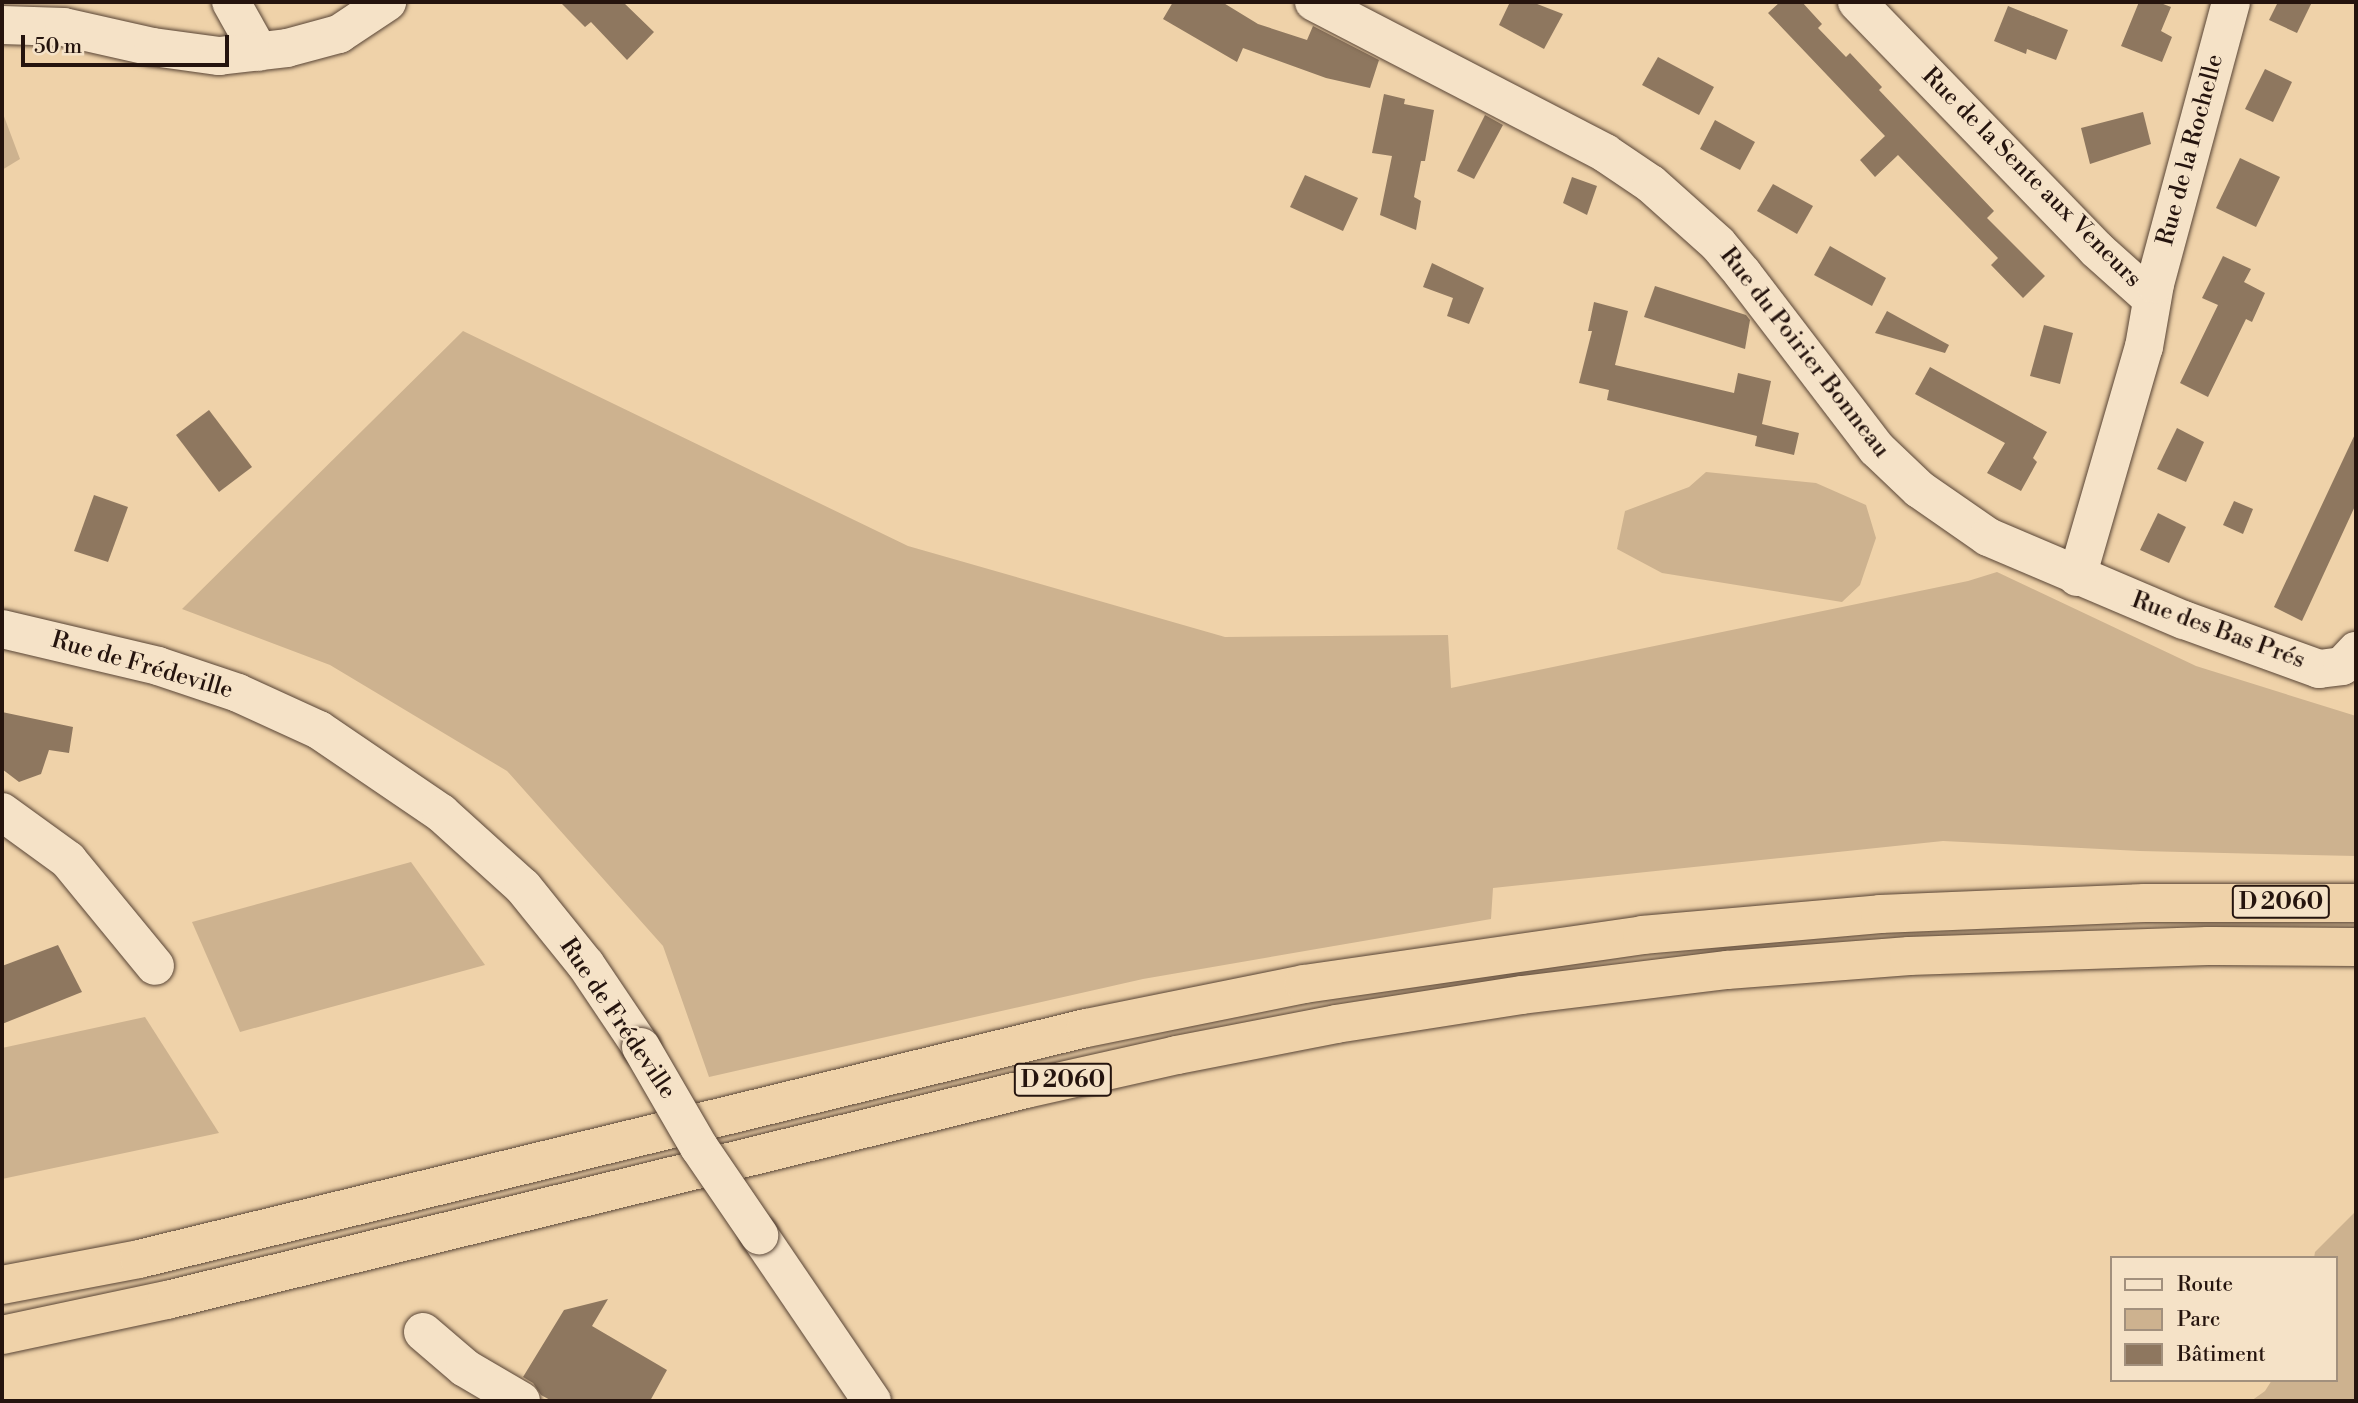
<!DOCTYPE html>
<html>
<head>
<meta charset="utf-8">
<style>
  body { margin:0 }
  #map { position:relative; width:2358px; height:1403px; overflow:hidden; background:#efd2a9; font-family:"Libre Bodoni",serif }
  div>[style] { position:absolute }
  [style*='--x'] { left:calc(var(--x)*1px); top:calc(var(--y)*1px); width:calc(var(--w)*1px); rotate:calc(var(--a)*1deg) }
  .green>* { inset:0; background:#cdb28f }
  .building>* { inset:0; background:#8e775f }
  .roads { filter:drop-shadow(0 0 2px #584435) drop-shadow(0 0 2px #584435) }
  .minor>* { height:38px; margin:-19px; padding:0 19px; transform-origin:19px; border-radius:19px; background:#f5e2c7 }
  .highway>* { height:38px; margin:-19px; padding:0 19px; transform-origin:19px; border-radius:19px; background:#efd2a9 }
  .bridges { filter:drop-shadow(0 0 2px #584435) drop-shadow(0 0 2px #584435) }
  .minor-bridge>* { height:38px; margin:-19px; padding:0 19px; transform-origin:19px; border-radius:19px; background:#f5e2c7 }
  span { translate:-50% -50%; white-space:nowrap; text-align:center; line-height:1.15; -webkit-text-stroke:5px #f5e2c7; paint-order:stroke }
  .shield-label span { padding:2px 5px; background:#f5e2c7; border:2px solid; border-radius:5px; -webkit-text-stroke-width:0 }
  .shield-label { font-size:23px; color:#25140e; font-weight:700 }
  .street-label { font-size:24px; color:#25140e }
  .frame { position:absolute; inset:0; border:4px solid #25140e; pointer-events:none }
  .legend { position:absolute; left:2110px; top:1256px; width:228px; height:126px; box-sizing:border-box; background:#f5e2c7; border:2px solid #a2907d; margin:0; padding:9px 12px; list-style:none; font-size:21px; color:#25140e }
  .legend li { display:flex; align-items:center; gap:14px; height:35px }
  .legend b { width:35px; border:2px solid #a2907d }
  .scale { position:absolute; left:21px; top:35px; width:208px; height:32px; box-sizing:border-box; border:4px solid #25140e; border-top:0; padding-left:9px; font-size:21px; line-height:24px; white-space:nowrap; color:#25140e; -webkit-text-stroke:5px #f5e2c7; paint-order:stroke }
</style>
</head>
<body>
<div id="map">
  <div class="green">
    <div style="clip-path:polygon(2px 111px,20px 159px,2px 170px)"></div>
    <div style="clip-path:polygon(463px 331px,908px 546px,1225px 637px,1448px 635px,1451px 688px,1968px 581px,1997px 572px,2196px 666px,2356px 716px,2356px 856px,2140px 851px,1943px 841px,1493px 888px,1491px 919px,1143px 979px,709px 1077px,663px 946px,507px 771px,330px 665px,182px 609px)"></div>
    <div style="clip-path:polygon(1706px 472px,1816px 483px,1866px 505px,1876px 538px,1860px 585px,1842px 602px,1662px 573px,1617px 549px,1625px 511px,1689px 487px)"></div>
    <div style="clip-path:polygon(411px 862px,485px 965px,240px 1032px,192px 922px)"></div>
    <div style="clip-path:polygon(145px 1017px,219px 1133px,2px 1179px,2px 1048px)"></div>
    <div style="clip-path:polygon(2356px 1211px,2356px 1401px,2251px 1401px,2265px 1391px,2272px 1380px,2335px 1380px,2335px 1258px,2314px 1258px,2315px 1252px)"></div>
  </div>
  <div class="building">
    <div style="clip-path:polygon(560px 2px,623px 2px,654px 32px,627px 60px,591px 22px,585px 27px)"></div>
    <div style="clip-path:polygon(1173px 2px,1222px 2px,1258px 24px,1307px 40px,1313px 26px,1379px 60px,1370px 88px,1326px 78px,1243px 48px,1237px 62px,1163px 19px)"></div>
    <div style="clip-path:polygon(1510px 2px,1532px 2px,1563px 14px,1544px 49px,1499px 25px)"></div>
    <div style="clip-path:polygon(1780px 2px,1802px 2px,1822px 24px,1818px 28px,1846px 57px,1850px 53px,1882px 87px,1879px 90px,1994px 211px,1987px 218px,2045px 276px,2023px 298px,1991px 265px,1998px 258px,1898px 155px,1875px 177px,1860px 160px,1885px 136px,1768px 13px)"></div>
    <div style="clip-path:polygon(2139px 2px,2158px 2px,2171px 7px,2161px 31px,2172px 37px,2162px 62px,2121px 46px)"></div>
    <div style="clip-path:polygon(2278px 2px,2312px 2px,2297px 33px,2269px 20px)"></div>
    <div style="clip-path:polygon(2008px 6px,2068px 30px,2056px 60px,2027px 49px,2026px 54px,1994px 41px)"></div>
    <div style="clip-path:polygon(1658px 57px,1714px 87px,1699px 115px,1642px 85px)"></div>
    <div style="clip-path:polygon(2265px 69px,2292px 82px,2273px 122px,2245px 109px)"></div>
    <div style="clip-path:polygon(1384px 94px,1405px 99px,1404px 104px,1434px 110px,1425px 161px,1421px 161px,1414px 197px,1421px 201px,1416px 230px,1380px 215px,1392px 156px,1372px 153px)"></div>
    <div style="clip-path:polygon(2143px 112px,2151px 144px,2090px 164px,2081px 128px)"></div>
    <div style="clip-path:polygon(1485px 115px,1503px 125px,1474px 179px,1457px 171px)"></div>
    <div style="clip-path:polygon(1715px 120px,1755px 142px,1740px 170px,1700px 149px)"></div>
    <div style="clip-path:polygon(2240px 158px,2280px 177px,2256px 227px,2216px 208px)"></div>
    <div style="clip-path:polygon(1305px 175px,1358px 198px,1343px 231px,1290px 207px)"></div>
    <div style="clip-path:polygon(1572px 177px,1597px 186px,1587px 215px,1563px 203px)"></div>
    <div style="clip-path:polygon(1773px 184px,1813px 206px,1797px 234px,1757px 211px)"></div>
    <div style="clip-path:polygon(1830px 246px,1886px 278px,1872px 306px,1814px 275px)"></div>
    <div style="clip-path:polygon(2223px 256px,2251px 269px,2244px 282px,2265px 293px,2252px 322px,2246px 319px,2208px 397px,2180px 383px,2218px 305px,2202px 298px)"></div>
    <div style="clip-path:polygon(1432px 263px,1484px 288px,1469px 324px,1447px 316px,1453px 298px,1423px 287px)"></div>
    <div style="clip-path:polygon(1655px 286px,1746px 315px,1750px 320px,1745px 349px,1644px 317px)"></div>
    <div style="clip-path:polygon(1594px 302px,1628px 311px,1615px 365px,1734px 393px,1738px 373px,1771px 381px,1762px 424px,1799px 433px,1794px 455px,1755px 446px,1757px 436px,1607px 400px,1609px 390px,1579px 383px,1592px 331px,1588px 331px)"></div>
    <div style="clip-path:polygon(1887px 311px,1949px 345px,1945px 353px,1875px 333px)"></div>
    <div style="clip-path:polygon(2044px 325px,2073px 333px,2060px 384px,2030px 376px)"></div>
    <div style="clip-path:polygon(1930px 367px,2047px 432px,2033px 458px,2037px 462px,2021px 491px,1987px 473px,2005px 443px,1915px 394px)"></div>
    <div style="clip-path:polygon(209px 410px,252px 467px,219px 492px,176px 435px)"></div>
    <div style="clip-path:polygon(2177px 428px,2204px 442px,2186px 482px,2157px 469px)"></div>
    <div style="clip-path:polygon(2356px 432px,2356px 504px,2302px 621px,2274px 607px)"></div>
    <div style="clip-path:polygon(94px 495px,128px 507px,108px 562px,74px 551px)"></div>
    <div style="clip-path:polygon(2234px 501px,2253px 509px,2243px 534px,2223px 525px)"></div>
    <div style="clip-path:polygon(2158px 513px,2186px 527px,2169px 563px,2140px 550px)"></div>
    <div style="clip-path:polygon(2px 712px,73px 727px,69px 753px,49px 750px,41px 774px,19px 782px,2px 769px)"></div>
    <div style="clip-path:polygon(58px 945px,82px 992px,2px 1024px,2px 966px)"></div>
    <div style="clip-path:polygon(608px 1299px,592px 1326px,667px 1370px,650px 1401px,552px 1401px,541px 1395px,533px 1383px,523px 1377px,564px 1310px)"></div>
  </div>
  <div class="roads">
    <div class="minor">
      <div style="--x:231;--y:2;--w:57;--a:60.8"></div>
      <div style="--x:1314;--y:2;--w:328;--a:27.4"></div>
      <div style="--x:1605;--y:153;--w:55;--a:34"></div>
      <div style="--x:1651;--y:184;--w:90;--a:41.8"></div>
      <div style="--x:1718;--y:244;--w:39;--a:50"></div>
      <div style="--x:1743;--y:274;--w:220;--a:52.6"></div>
      <div style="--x:1877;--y:449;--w:58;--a:43.6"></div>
      <div style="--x:1919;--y:489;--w:84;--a:34.8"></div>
      <div style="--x:1988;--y:537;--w:213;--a:23"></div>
      <div style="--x:2184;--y:620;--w:144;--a:19.9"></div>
      <div style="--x:2319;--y:669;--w:23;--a:-7"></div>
      <div style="--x:2342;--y:666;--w:21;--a:-47"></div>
      <div style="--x:1857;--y:2;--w:344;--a:45.9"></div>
      <div style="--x:2096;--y:249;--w:75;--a:41.8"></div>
      <div style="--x:2;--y:25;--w:62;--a:1.8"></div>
      <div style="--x:64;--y:27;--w:91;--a:12.7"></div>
      <div style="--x:153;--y:47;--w:67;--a:7.8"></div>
      <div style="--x:219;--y:56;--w:68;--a:-6.7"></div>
      <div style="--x:287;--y:48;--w:54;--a:-15.1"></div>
      <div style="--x:339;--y:34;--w:58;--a:-33.7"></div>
      <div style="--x:2077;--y:577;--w:240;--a:-73.8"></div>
      <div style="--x:2144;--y:347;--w:64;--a:-80.1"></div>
      <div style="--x:2155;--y:284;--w:292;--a:-74.9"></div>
      <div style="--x:2;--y:629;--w:160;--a:13.3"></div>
      <div style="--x:158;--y:666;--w:84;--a:18.6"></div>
      <div style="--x:238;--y:693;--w:89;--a:24.6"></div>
      <div style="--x:319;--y:730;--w:148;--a:34.2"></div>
      <div style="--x:441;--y:813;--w:110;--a:42.1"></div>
      <div style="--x:523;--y:887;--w:100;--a:51.1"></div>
      <div style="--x:586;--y:965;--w:99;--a:56.1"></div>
      <div style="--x:2;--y:812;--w:82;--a:36"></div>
      <div style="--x:68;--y:860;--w:137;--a:50.6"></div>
      <div style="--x:759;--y:1235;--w:201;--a:55.8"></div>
      <div style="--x:423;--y:1332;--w:55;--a:40.6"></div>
      <div style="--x:465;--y:1368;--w:65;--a:30.5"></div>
    </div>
    <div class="highway">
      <div style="--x:2;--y:1285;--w:139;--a:-10.7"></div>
      <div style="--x:139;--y:1259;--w:975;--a:-13.71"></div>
      <div style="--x:1086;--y:1028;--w:222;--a:-11.4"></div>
      <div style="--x:1304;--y:984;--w:342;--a:-8.2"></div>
      <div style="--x:1642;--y:935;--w:239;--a:-5"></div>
      <div style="--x:1880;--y:914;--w:265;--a:-2.4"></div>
      <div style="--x:2145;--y:903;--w:211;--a:0"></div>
      <div style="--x:2;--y:1335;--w:169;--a:-12"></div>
      <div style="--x:167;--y:1300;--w:885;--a:-13.8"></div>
      <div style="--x:1026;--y:1089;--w:155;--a:-12.7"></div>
      <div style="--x:1177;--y:1055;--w:162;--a:-11"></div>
      <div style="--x:1336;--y:1024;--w:188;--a:-8.9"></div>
      <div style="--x:1522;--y:995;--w:207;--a:-7"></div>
      <div style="--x:1727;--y:970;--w:183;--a:-4.4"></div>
      <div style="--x:1909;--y:956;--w:299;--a:-1.9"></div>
      <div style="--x:2208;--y:946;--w:148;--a:0.4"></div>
    </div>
  </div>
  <div class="bridges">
    <div class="minor-bridge">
      <div style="--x:641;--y:1047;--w:116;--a:59.9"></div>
      <div style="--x:699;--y:1147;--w:107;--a:55.7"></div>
    </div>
  </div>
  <div class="shield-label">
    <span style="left:2281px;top:902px">D 2060</span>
    <span style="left:1063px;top:1080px">D 2060</span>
  </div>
  <div class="street-label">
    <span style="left:2191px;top:150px;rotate:-75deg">Rue de la Rochelle</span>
    <span style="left:2031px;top:178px;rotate:45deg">Rue de la Sente aux Veneurs</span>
    <span style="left:1804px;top:353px;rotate:52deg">Rue du Poirier Bonneau</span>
    <span style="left:2218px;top:631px;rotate:20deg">Rue des Bas Prés</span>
    <span style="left:142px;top:666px;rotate:16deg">Rue de Frédeville</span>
    <span style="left:617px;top:1019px;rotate:56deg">Rue de Frédeville</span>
  </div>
  <div class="frame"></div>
  <ul class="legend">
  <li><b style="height:9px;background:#f5e2c7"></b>Route</li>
  <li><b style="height:19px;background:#cdb28f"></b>Parc</li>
  <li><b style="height:19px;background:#8e775f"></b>Bâtiment</li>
  </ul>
  <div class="scale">50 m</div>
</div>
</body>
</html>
